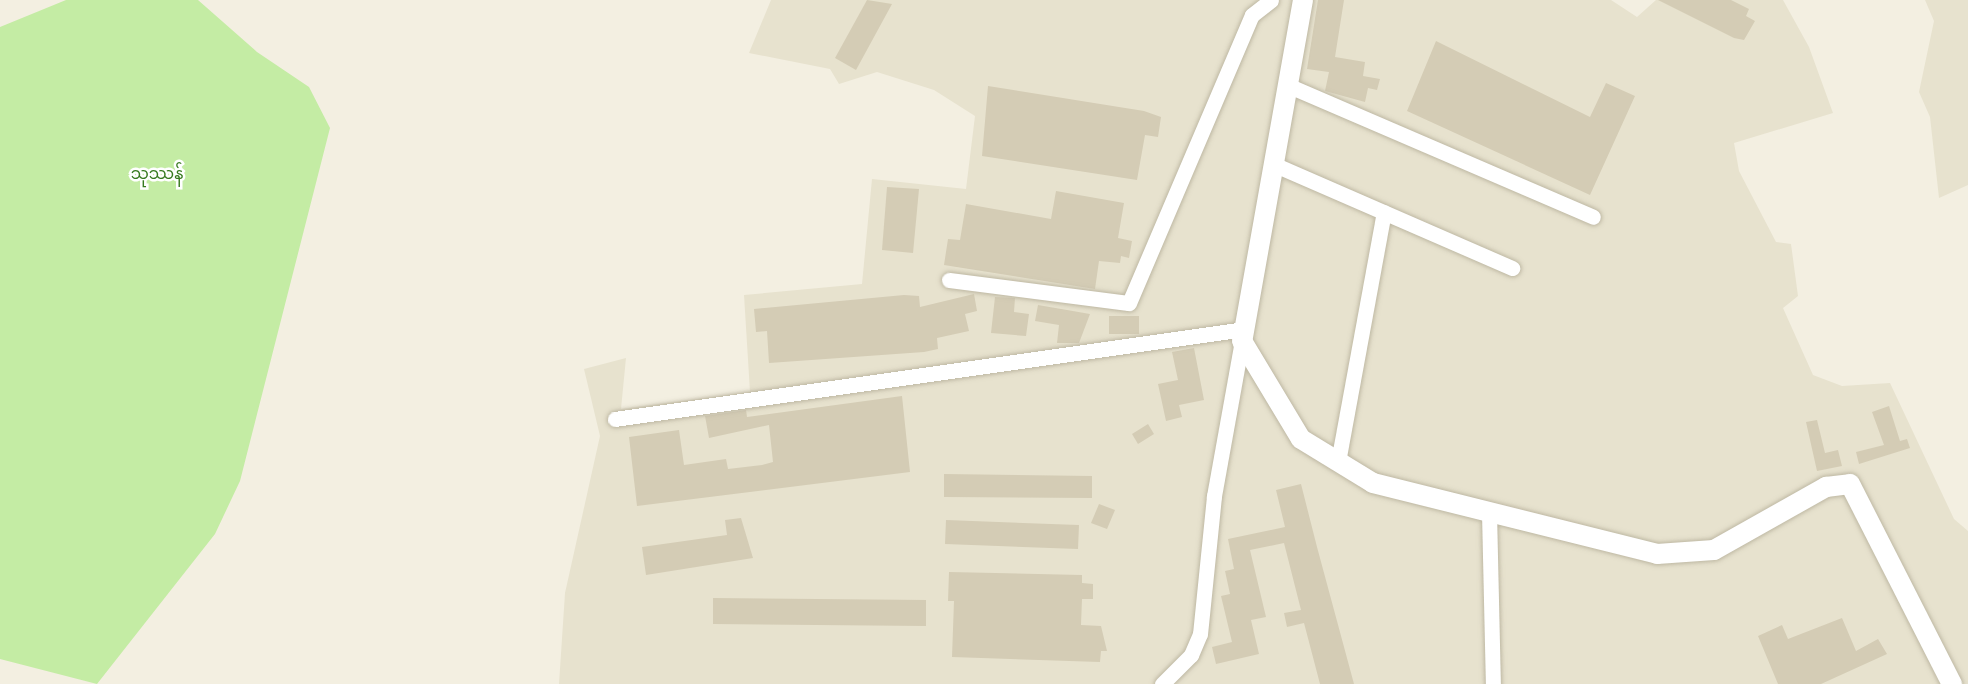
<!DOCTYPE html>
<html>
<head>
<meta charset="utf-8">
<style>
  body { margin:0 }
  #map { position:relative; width:1968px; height:684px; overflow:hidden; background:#f3efe1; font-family:"DM Sans","Noto Sans Myanmar",sans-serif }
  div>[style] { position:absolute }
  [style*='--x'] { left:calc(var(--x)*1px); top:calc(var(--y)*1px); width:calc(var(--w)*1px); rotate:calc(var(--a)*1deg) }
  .residential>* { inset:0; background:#e7e2ce }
  .green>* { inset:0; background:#c4eca4 }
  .building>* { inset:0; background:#d4ccb5 }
  .roads { filter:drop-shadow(0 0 2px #beb8a3) drop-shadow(0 0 2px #beb8a3) }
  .minor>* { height:15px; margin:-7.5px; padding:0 7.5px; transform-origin:7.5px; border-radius:7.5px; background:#fff }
  .tertiary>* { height:20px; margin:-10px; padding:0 10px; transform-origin:10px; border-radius:10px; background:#fff }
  span { translate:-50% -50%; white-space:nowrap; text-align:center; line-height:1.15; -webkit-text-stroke:5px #fff; paint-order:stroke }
  .park-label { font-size:16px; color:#387a20 }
</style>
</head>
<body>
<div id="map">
  <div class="residential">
    <div style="clip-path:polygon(771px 0,1611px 0,1637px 17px,1656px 0,1783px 0,1809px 47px,1833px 113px,1734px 143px,1739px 171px,1776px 242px,1791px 244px,1798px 296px,1783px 308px,1813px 375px,1842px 386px,1890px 383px,1954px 519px,1968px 531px,1968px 684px,559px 684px,565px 593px,600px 436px,584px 369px,626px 358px,621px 409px,750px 392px,744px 295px,862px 284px,872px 179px,966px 189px,975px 116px,934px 90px,877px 72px,839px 84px,830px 69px,749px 53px)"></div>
    <div style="clip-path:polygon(1925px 0,1968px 0,1968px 185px,1939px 198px,1930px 117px,1919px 92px,1934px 21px)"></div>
  </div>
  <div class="green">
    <div style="clip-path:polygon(66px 0,198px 0,257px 52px,309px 87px,330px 128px,240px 481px,215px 534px,97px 684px,0 659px,0 27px)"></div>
  </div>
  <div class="building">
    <div style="clip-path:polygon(867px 0,892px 4px,856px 70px,835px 58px)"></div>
    <div style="clip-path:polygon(1318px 0,1344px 0,1335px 57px,1365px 62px,1363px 76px,1380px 79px,1377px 90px,1368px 88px,1365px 102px,1325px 91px,1329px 72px,1307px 69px)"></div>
    <div style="clip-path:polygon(1658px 0,1731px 0,1749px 9px,1746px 16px,1755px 21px,1744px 40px,1734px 38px)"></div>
    <div style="clip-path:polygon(1436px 41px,1590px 117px,1606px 83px,1635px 96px,1590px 195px,1407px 111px)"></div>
    <div style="clip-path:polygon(988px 86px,1144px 111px,1161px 117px,1158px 137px,1145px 135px,1137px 180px,982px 156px)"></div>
    <div style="clip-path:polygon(887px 187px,919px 189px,913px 253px,882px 250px)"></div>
    <div style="clip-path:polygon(1056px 191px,1124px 203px,1118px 238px,1132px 241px,1129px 258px,1121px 256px,1120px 263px,1099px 261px,1095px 289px,944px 265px,948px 239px,960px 240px,966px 204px,1051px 219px)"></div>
    <div style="clip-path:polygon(974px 294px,977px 311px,965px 314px,969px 331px,937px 338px,938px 349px,924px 352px,769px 363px,767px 331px,756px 332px,754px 309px,904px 295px,919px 296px,920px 307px)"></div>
    <div style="clip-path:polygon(995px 297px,1015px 298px,1014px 312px,1029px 314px,1026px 336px,991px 333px)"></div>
    <div style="clip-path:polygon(1038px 305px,1090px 314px,1079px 343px,1057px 343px,1059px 325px,1035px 321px)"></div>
    <div style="clip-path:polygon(1109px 316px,1139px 316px,1139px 334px,1109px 334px)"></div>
    <div style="clip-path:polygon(1194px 348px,1204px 400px,1179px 405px,1182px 417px,1166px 421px,1158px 384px,1178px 380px,1172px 352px)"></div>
    <div style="clip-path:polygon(902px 396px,910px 472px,637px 506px,629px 437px,679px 430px,684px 465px,726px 459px,728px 469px,762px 465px,773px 462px,769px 425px,709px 438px,705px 416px,746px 410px,747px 417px)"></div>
    <div style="clip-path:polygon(1889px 406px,1900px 441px,1907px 439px,1910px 448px,1859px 464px,1856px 452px,1884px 445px,1872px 412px)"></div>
    <div style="clip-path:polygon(1817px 420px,1825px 453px,1838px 450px,1842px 466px,1817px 471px,1806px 422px)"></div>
    <div style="clip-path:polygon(1148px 424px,1154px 434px,1138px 444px,1132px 434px)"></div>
    <div style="clip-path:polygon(944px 474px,1092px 476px,1092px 498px,944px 497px)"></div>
    <div style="clip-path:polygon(1301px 484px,1317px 547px,1354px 684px,1320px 684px,1304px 623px,1287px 627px,1284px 613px,1301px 610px,1284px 543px,1250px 550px,1266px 617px,1251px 620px,1259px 654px,1216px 664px,1212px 647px,1232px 642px,1221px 596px,1230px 594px,1225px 571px,1234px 569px,1228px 539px,1285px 527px,1276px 490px)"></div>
    <div style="clip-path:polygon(1099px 504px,1115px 510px,1107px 529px,1091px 523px)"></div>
    <div style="clip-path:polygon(741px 518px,753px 558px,646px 575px,642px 547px,727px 535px,725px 520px)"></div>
    <div style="clip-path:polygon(946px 520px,1079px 525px,1078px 549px,945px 544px)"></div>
    <div style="clip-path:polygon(949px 572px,1082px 575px,1082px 583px,1093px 584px,1093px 599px,1082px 599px,1081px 625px,1101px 626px,1107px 651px,1101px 651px,1100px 662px,952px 657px,954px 601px,948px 601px)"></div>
    <div style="clip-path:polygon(713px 598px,926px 600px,926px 626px,713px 624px)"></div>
    <div style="clip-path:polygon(1842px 618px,1856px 651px,1878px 639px,1887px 654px,1821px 684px,1778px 684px,1758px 636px,1782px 625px,1788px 639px)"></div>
  </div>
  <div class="roads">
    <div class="minor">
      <div style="--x:1287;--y:85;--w:333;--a:23.3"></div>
      <div style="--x:1273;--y:164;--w:261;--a:23.5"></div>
      <div style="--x:949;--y:280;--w:181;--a:7.3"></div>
      <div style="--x:1129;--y:303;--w:313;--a:-66.9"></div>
      <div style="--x:1252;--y:15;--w:24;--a:-38"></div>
      <div style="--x:615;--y:419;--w:635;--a:-8.14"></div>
      <div style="--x:1338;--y:462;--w:254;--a:-79.6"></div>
      <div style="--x:1489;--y:512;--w:172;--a:88.7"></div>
      <div style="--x:1162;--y:684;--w:41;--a:-45"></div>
      <div style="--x:1191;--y:655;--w:23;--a:-67"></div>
      <div style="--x:1200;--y:634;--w:139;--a:-84.2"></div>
      <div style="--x:1214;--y:496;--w:158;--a:-79.8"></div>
    </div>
    <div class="tertiary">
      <div style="--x:1303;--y:0;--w:346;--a:100.1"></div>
      <div style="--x:1242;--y:341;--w:114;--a:59"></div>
      <div style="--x:1301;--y:439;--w:84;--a:31.4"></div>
      <div style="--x:1373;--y:483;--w:293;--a:14"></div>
      <div style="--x:1657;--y:554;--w:57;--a:-4"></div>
      <div style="--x:1714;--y:550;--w:129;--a:-29.4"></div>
      <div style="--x:1826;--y:487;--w:24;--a:-7"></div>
      <div style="--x:1850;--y:484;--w:225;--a:63"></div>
    </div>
  </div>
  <div class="park-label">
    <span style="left:157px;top:174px">သုဿန်</span>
  </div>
</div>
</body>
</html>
